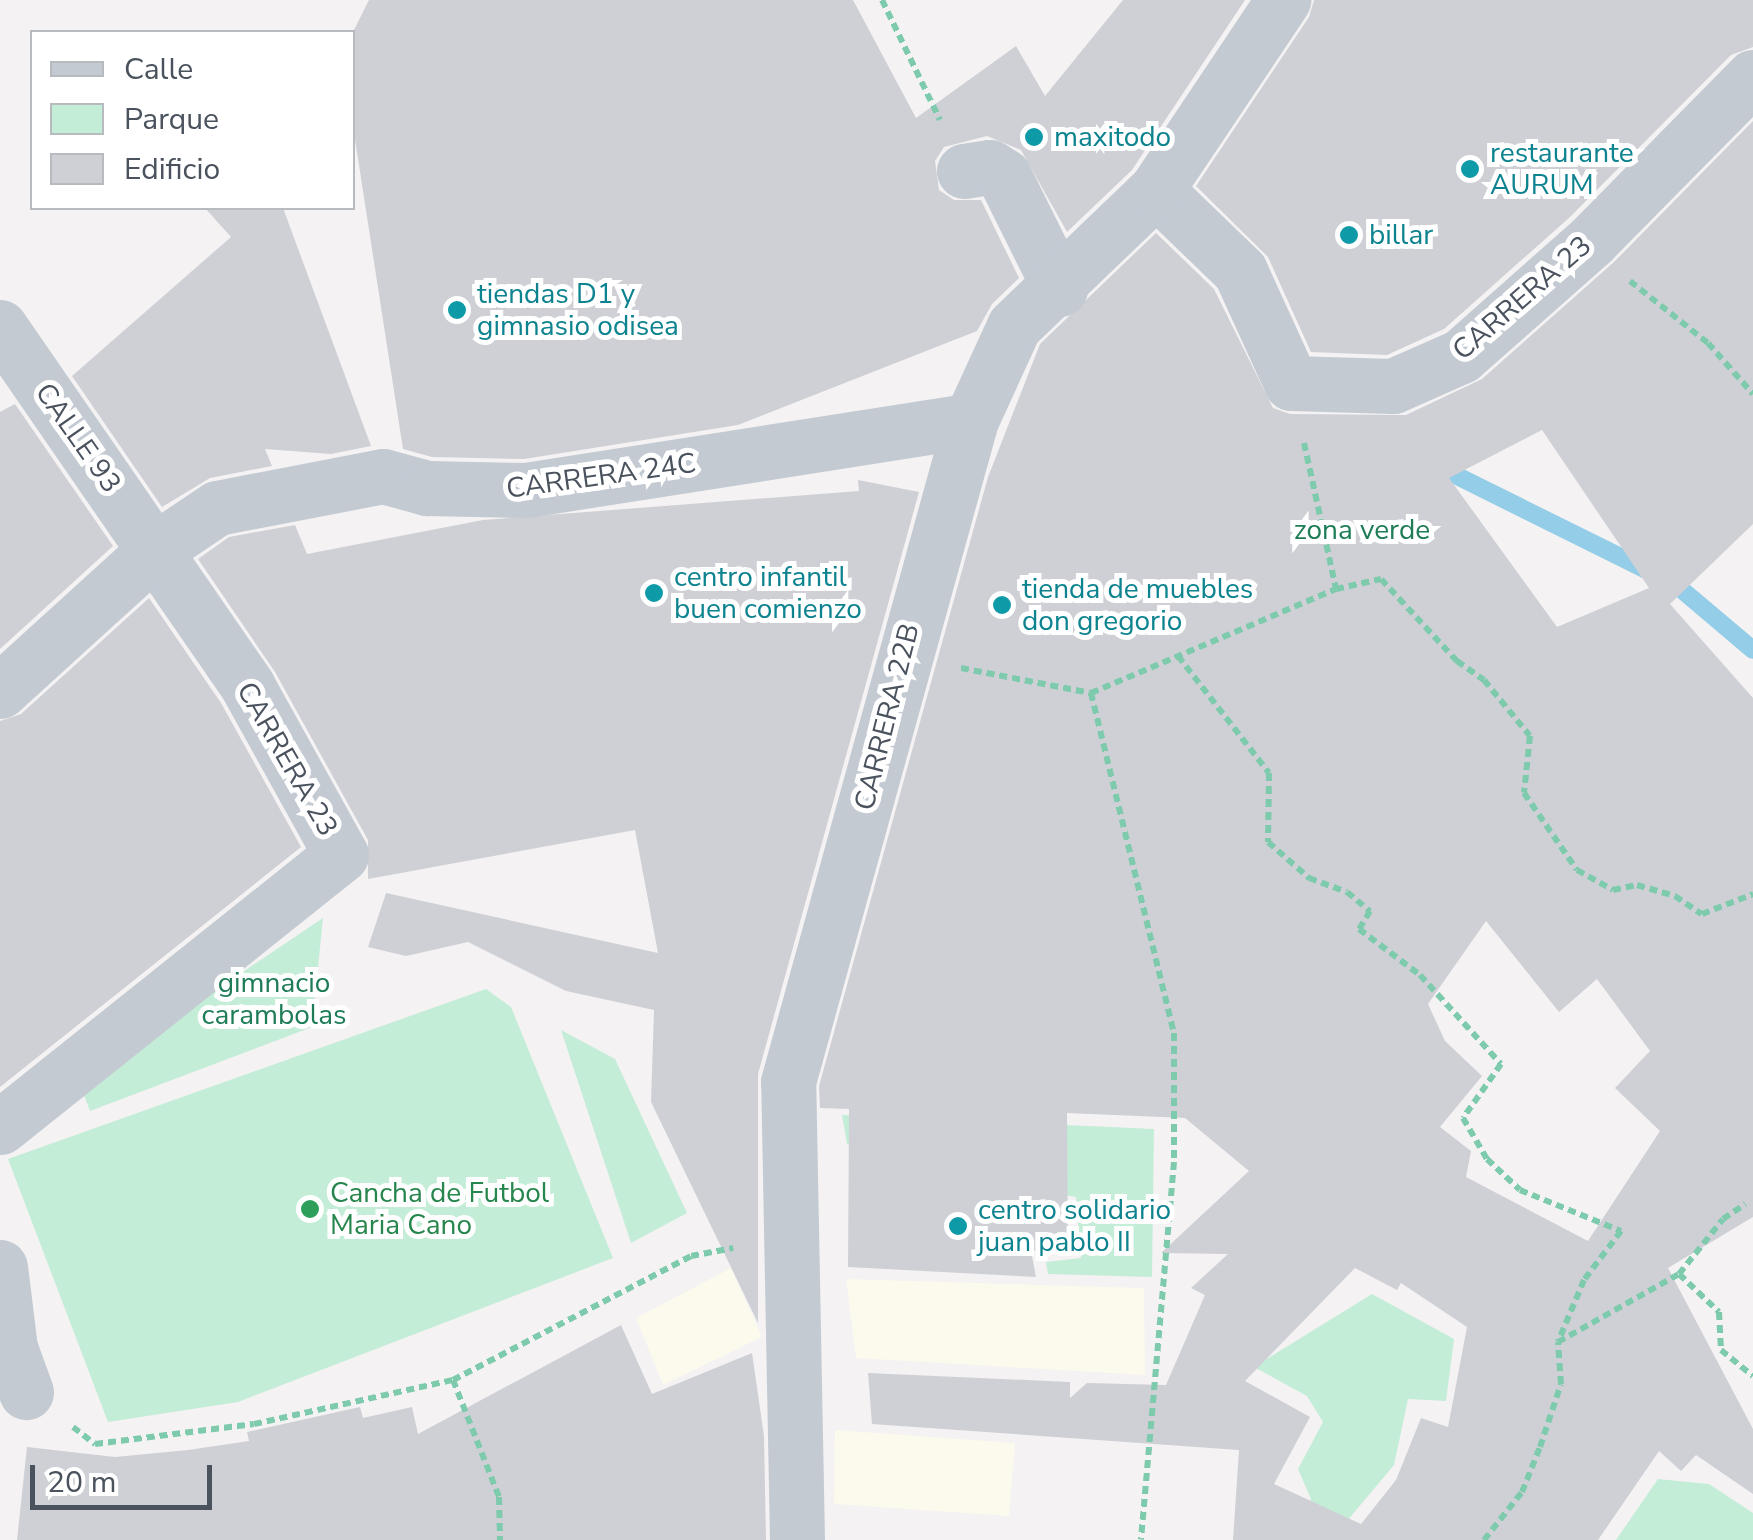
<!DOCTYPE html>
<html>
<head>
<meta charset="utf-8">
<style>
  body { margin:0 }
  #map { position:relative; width:1753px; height:1540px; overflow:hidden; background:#f4f2f2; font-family:"Nunito Sans",sans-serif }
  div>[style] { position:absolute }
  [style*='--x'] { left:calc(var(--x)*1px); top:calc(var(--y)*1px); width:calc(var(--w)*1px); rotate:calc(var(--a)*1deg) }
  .commercial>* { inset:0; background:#fcf9ed }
  .green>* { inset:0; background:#c4edd8 }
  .stream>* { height:18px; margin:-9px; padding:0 9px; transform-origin:9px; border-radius:9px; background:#94cde7 }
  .building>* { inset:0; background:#cfd0d5 }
  .path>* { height:6px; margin-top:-3px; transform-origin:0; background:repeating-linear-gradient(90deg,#7dcaac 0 8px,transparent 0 13px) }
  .minor>* { height:55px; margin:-27.5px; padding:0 27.5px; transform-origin:27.5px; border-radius:27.5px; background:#c3cad2 }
  .dots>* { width:28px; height:28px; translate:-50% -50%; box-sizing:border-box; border:5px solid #fff; border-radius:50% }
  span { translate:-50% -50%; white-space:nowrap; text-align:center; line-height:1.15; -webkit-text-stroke:10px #fff; paint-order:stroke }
  .culture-label { font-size:28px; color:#0d838f }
  .left { translate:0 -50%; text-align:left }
  .street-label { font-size:28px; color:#4a525e }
  .park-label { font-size:28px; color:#1e7d57 }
  .leisure-label { font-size:28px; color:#27864d }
  .legend { position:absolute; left:30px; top:30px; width:325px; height:180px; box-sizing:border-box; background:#fff; border:2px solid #b7babf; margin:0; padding:12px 18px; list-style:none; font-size:30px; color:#4a525e }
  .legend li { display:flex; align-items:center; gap:20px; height:50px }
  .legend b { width:50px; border:2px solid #b7babf }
  .scale { position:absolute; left:30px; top:1465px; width:182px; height:45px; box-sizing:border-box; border:5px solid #4a525e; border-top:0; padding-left:12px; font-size:30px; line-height:35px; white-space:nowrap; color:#4a525e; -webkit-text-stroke:8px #fff; paint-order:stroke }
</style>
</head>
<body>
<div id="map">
  <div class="commercial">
    <div style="clip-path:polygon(731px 1268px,762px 1337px,663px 1385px,636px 1318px)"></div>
    <div style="clip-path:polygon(846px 1279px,1144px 1288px,1145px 1375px,856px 1358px)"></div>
    <div style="clip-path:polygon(835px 1430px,1015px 1443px,1009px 1516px,834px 1504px)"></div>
  </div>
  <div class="green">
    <div style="clip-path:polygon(323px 918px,312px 1027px,90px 1111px,79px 1082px)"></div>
    <div style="clip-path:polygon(486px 989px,511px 1007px,613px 1258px,238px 1402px,108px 1422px,8px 1159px)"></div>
    <div style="clip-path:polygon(561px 1030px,615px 1059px,687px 1213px,631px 1243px)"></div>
    <div style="clip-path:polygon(842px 1115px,1154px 1129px,1152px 1277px,1048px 1274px,1046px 1262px,1081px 1258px,1076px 1197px,1028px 1188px,1023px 1141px,847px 1144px)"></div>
    <div style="clip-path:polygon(1372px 1294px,1454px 1339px,1446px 1401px,1408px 1399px,1394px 1465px,1331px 1540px,1294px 1540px,1311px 1499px,1298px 1469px,1323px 1422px,1307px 1396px,1254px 1367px)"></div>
    <div style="clip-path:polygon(1658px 1479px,1709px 1484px,1753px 1513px,1753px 1540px,1616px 1540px)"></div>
  </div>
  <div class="stream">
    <div style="--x:1435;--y:465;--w:268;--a:26.4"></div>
    <div style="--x:1675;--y:584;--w:102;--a:40.2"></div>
  </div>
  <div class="building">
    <div style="clip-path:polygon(369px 0,853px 0,916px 118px,1016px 46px,1045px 96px,1123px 0,1245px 0,1132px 170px,1067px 232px,1021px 150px,987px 136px,944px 147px,935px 161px,939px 190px,954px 200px,981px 200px,1019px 278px,992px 304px,977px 331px,738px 425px,524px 459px,432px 457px,403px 449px,352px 120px,352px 34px)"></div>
    <div style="clip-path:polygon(1314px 0,1753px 0,1753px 47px,1731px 55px,1570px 217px,1444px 329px,1387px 355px,1311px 352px,1268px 257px,1196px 186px,1309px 17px)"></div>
    <div style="clip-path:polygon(evenodd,1753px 121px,1753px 524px,1670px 604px,1753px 698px,1753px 1217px,1668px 1268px,1753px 1429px,1753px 1494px,1696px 1455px,1681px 1471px,1659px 1451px,1598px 1540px,1233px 1540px,1239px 1450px,872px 1424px,868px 1373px,1070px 1382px,1070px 1398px,1087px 1383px,1166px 1385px,1205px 1295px,1191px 1288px,1228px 1254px,1161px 1253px,1249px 1171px,1185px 1118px,1067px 1113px,1068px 1252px,1031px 1251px,1036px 1277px,848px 1267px,849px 1109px,820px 1108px,819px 1086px,988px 477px,1040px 344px,1156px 233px,1214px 289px,1273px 408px,1290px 414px,1406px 415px,1482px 379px,1614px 262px,1753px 121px,1542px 430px,1649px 588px,1557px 627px,1449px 478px,1542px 430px,1753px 121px,1486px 921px,1559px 1012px,1597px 979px,1650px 1051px,1615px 1088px,1660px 1131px,1588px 1241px,1466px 1177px,1471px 1151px,1440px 1127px,1482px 1076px,1445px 1041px,1428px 1004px,1486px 921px,1753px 121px,1355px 1268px,1397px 1290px,1401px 1283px,1467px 1327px,1448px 1427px,1421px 1418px,1396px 1480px,1361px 1524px,1274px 1484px,1310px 1417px,1245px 1381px,1355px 1268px)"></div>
    <div style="clip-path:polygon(205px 208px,283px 208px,371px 446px,331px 454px,265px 449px,272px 466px,210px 478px,162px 507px,72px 376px,231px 237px)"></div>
    <div style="clip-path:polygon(15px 404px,113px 546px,0 649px,0 412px)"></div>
    <div style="clip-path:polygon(858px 480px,919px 492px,758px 1074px,758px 1323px,651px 1102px,654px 1010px,566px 991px,468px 942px,406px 956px,368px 947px,386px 893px,658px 953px,635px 830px,368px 879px,368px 840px,275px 672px,198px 559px,229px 537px,295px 525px,307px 554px,483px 520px,859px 491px)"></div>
    <div style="clip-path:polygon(149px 598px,221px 703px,301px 847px,0 1087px,0 721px,21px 714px)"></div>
    <div style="clip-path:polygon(621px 1325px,652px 1394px,752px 1353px,764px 1436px,766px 1540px,17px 1540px,27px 1447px,115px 1457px,188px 1450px,249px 1441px,247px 1432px,360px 1407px,363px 1418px,412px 1407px,418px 1434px)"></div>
  </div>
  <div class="path">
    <div style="--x:882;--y:0;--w:133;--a:64.2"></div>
    <div style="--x:1630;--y:281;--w:100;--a:38.5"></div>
    <div style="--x:1708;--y:343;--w:68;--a:48.6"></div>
    <div style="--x:1304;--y:443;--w:149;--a:77.6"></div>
    <div style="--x:1178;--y:656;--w:148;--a:52.1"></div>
    <div style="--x:1269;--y:773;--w:69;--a:90.8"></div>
    <div style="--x:1268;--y:842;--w:55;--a:41.3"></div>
    <div style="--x:1309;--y:878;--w:40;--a:20.2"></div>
    <div style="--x:1347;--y:892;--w:30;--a:40"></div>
    <div style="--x:1370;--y:911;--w:21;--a:121"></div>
    <div style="--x:1359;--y:929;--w:76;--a:37"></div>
    <div style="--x:1420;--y:975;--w:120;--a:47.7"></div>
    <div style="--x:1501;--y:1064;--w:66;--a:125.1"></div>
    <div style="--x:1463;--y:1118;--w:48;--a:59.7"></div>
    <div style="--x:1487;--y:1159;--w:45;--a:43.2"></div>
    <div style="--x:1520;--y:1190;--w:109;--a:22.1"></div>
    <div style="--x:1621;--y:1231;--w:61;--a:127.1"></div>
    <div style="--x:1584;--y:1280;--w:67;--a:112.8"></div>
    <div style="--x:961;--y:668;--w:132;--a:10.9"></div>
    <div style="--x:1091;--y:693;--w:350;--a:76.3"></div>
    <div style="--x:1174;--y:1033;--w:129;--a:90"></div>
    <div style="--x:1174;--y:1162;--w:379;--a:95"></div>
    <div style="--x:1091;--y:693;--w:266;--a:-23"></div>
    <div style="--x:1336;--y:589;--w:46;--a:-12.5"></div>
    <div style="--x:1381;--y:579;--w:112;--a:47.2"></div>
    <div style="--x:1457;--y:661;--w:33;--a:35"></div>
    <div style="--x:1484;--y:680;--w:72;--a:50.6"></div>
    <div style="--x:1530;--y:736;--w:57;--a:96"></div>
    <div style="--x:1524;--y:793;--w:93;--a:55.5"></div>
    <div style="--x:1577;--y:870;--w:41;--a:29.1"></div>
    <div style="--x:1613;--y:890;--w:25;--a:-12"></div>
    <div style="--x:1637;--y:885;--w:40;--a:16"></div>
    <div style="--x:1675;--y:896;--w:32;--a:34"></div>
    <div style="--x:1702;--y:914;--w:55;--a:-21.4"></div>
    <div style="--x:1679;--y:1274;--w:55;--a:43.5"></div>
    <div style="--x:1719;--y:1312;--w:38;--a:87"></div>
    <div style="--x:1721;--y:1350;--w:41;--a:39.1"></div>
    <div style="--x:453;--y:1380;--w:126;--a:68.5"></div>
    <div style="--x:499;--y:1497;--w:43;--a:88.7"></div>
    <div style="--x:73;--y:1427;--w:28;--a:38"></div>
    <div style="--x:95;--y:1444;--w:160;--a:-7.2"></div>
    <div style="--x:254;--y:1424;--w:204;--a:-12.5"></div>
    <div style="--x:453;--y:1380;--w:268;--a:-27.5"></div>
    <div style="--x:691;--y:1256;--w:43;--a:-10.8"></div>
    <div style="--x:1484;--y:1540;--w:61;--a:-51.6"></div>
    <div style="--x:1522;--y:1492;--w:48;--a:-68.2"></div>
    <div style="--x:1540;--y:1447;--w:66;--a:-71.6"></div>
    <div style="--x:1561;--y:1384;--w:42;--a:-94.1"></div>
    <div style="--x:1558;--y:1342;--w:139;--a:-29.3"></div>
    <div style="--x:1679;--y:1274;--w:70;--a:-51.3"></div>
    <div style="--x:1723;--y:1219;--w:27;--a:-34"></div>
  </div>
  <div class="minor">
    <div style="--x:964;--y:171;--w:26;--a:-9"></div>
    <div style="--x:990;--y:167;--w:17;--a:33"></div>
    <div style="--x:1004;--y:176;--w:126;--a:63.6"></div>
    <div style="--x:1156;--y:190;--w:117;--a:44"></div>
    <div style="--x:1240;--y:271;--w:123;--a:65.5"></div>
    <div style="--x:1291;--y:383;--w:102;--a:1.7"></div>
    <div style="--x:1393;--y:386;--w:74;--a:-23.8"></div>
    <div style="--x:1461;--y:356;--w:175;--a:-41.5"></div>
    <div style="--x:1592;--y:240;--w:229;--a:-45.4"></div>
    <div style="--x:0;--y:327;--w:437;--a:55.4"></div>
    <div style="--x:248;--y:687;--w:192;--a:61"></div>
    <div style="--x:341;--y:855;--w:436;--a:141.4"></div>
    <div style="--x:0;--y:691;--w:211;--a:-42.3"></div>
    <div style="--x:156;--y:549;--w:73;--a:-33.9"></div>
    <div style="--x:217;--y:508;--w:169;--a:-10.9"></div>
    <div style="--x:383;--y:476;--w:46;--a:15.3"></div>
    <div style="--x:427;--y:488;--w:99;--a:1.2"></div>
    <div style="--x:526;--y:490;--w:450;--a:-8.9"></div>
    <div style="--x:0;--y:1267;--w:82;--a:83"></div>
    <div style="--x:10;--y:1348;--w:47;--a:70"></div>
    <div style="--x:797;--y:1540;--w:458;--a:-91.1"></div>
    <div style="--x:788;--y:1082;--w:687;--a:-74.55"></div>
    <div style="--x:971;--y:420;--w:103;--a:-65.4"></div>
    <div style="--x:1014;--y:326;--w:197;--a:-43.8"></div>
    <div style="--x:1156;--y:190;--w:229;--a:-56.2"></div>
  </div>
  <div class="dots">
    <div style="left:1034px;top:137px;background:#0f9aa8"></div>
    <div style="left:1470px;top:169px;background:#0f9aa8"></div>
    <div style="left:1349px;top:235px;background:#0f9aa8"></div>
    <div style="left:457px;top:310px;background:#0f9aa8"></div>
    <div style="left:654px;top:593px;background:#0f9aa8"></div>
    <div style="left:1002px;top:605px;background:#0f9aa8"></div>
    <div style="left:310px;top:1209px;background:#2e9e5b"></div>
    <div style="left:958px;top:1226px;background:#0f9aa8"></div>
  </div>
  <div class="culture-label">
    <span class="left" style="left:1054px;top:137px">maxitodo</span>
    <span class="left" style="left:1490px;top:169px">restaurante<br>AURUM</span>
    <span class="left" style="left:1369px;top:235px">billar</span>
    <span class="left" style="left:477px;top:310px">tiendas D1 y<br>gimnasio odisea</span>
    <span class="left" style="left:674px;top:593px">centro infantil<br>buen comienzo</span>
    <span class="left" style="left:1022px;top:605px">tienda de muebles<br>don gregorio</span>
    <span class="left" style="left:978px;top:1226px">centro solidario<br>juan pablo II</span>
  </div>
  <div class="street-label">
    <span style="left:1522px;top:298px;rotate:-41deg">CARRERA 23</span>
    <span style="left:78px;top:438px;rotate:55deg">CALLE 93</span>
    <span style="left:601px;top:476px;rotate:-8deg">CARRERA 24C</span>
    <span style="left:887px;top:717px;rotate:-76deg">CARRERA 22B</span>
    <span style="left:287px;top:759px;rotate:60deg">CARRERA 23</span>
  </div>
  <div class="park-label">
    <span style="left:1362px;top:530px">zona verde</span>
    <span style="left:274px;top:999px">gimnacio<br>carambolas</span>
  </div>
  <div class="leisure-label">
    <span class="left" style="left:330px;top:1209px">Cancha de Futbol<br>Maria Cano</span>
  </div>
  <ul class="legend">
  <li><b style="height:12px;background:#c3cad2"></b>Calle</li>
  <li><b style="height:28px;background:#c4edd8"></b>Parque</li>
  <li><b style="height:28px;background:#cfd0d5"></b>Edificio</li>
  </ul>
  <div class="scale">20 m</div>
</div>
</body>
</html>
